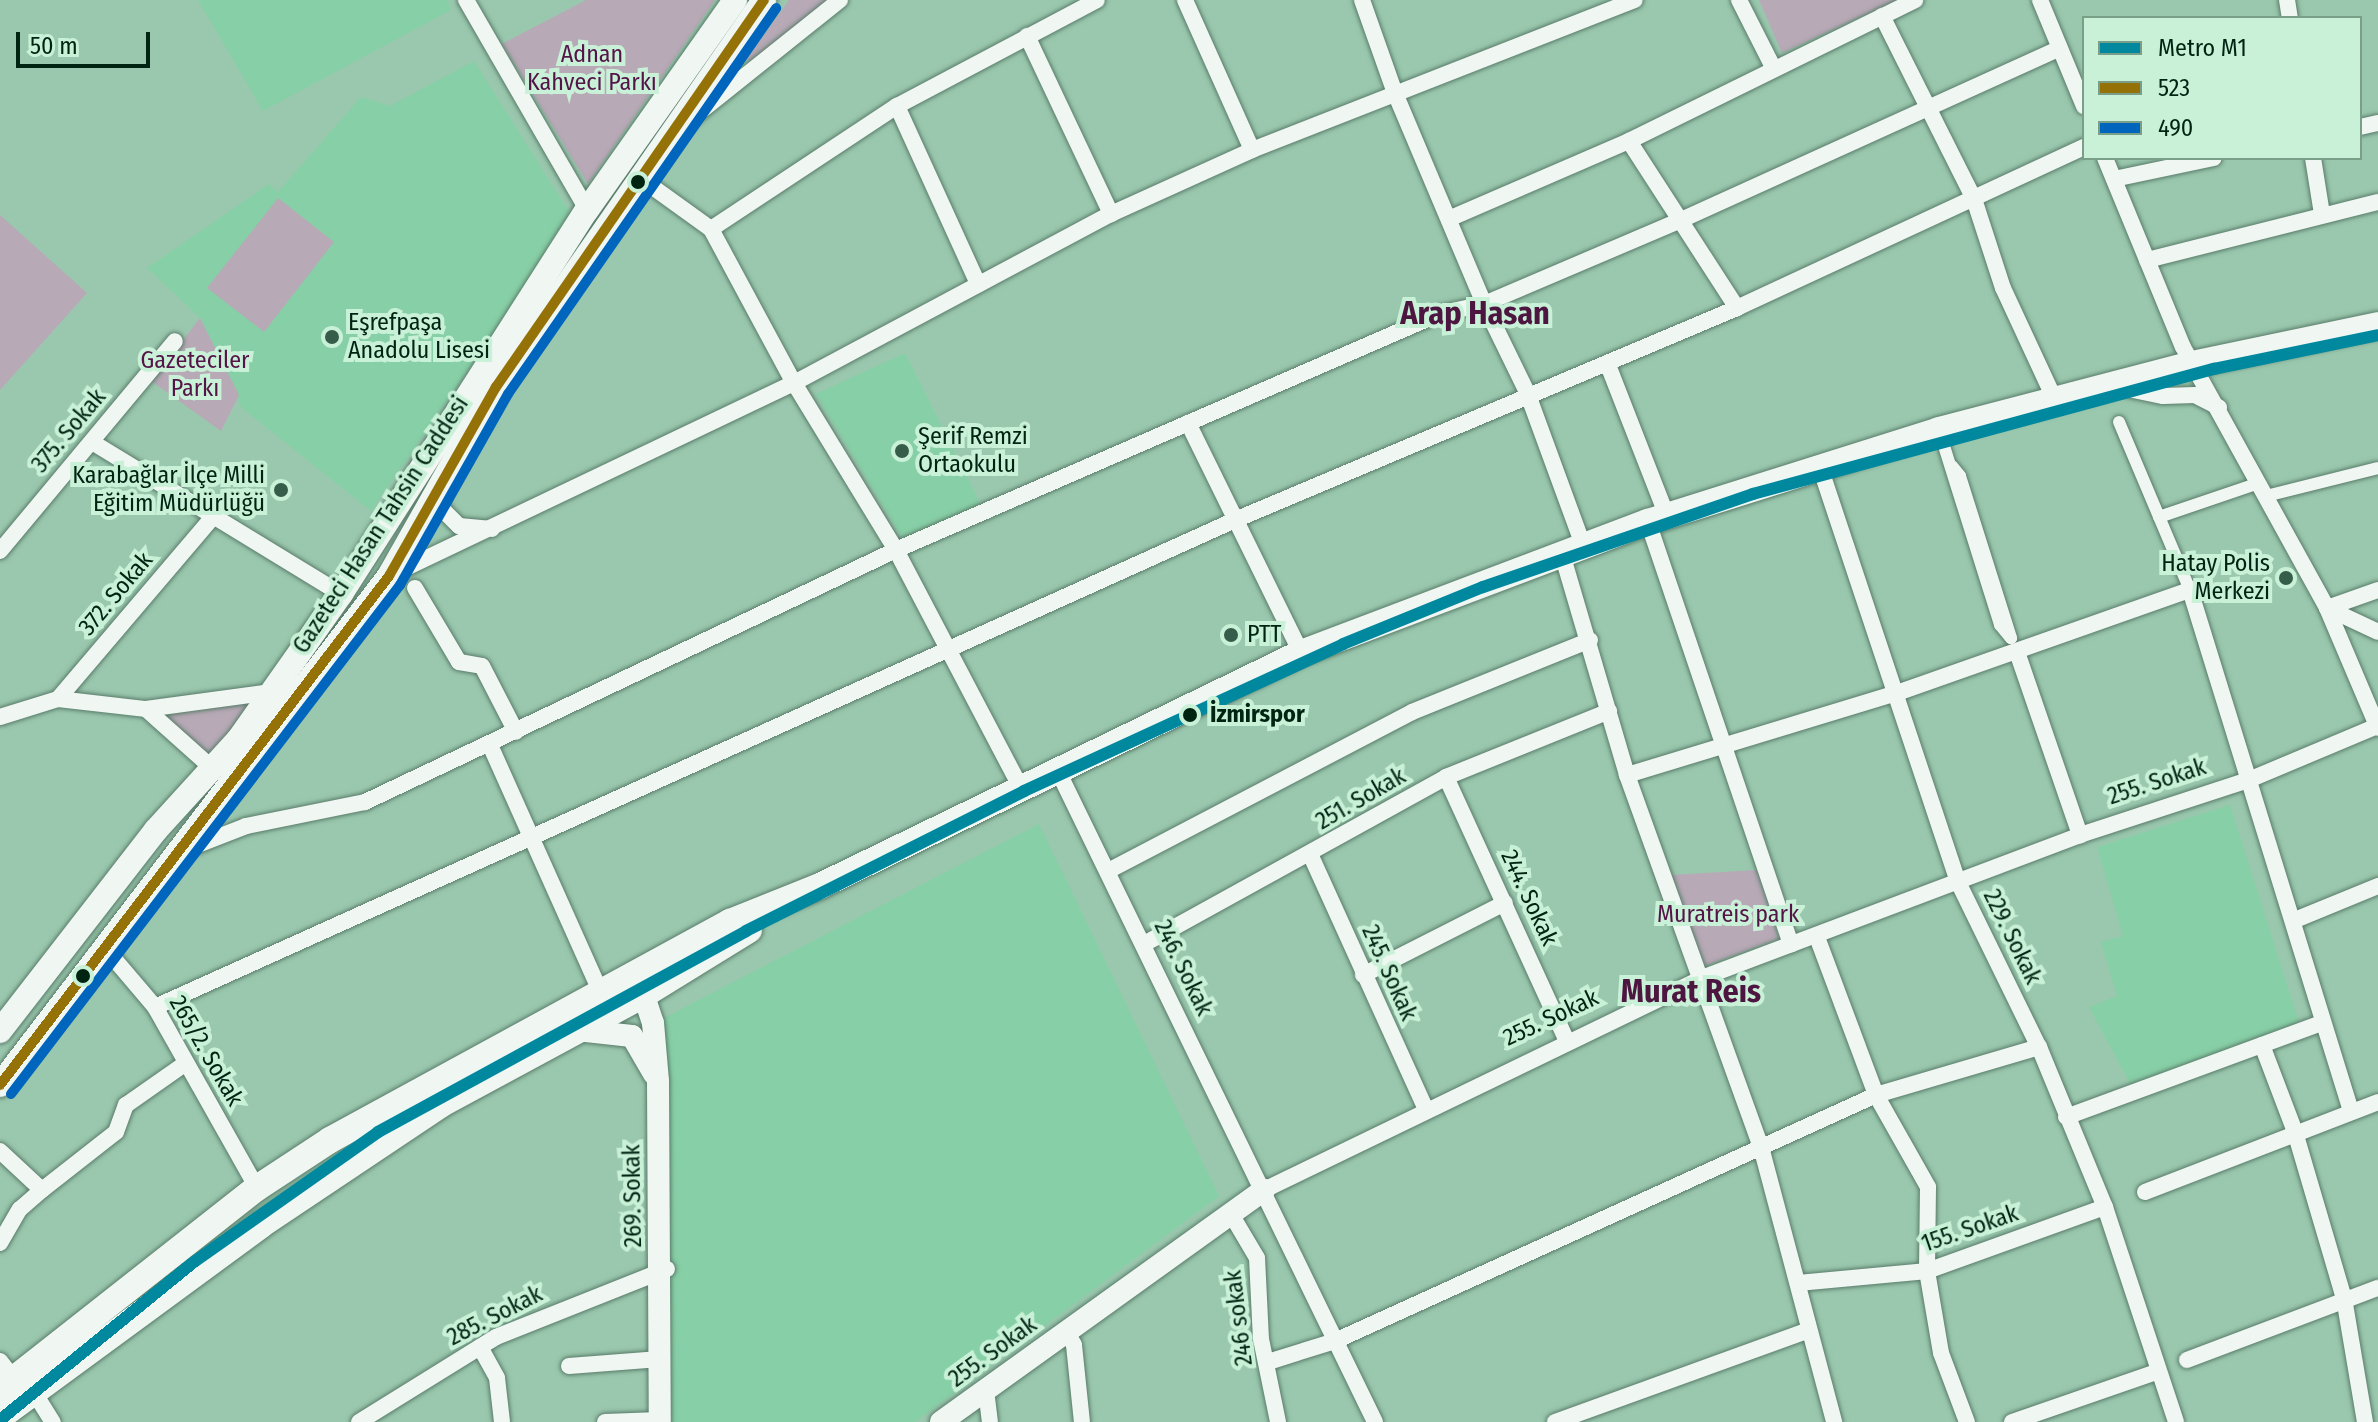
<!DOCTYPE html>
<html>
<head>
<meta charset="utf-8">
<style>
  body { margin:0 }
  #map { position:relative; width:2378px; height:1422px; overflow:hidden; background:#9ac8ae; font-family:"Fira Sans Condensed",sans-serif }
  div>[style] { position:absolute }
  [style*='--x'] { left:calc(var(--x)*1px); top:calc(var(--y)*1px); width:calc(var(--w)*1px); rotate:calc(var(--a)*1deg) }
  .built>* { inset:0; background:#87cfa6 }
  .green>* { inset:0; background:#b7a9b6 }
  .roads { filter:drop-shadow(0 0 2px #5a7c6a) drop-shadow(0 0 2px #5a7c6a) }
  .pedestrian>* { height:12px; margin:-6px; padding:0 6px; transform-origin:6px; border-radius:6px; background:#f0f7f3 }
  .minor>* { height:16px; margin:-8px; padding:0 8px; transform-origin:8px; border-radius:8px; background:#f0f7f3 }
  .tertiary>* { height:22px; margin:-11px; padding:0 11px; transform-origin:11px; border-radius:11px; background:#f0f7f3 }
  .secondary>* { height:24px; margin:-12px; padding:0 12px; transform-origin:12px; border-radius:12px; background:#f0f7f3 }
  .primary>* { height:26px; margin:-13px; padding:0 13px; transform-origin:13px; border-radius:13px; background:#f0f7f3 }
  .bus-1>* { height:10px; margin:-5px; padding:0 5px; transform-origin:5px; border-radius:5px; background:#947207 }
  .bus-2>* { height:10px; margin:-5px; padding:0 5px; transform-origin:5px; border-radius:5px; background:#0065bd }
  .metro-1>* { height:12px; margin:-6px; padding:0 6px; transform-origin:6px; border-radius:6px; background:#00889f }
  .dots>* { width:22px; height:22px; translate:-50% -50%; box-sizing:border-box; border:4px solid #c9f1d8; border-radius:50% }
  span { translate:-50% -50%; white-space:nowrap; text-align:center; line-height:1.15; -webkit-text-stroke:8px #c9f1d8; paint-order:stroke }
  .park-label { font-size:24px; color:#551448 }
  .poi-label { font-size:24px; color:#002412 }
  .left { translate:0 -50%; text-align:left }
  .right { translate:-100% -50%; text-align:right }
  .street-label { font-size:24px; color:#002412 }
  .stop-label { font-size:24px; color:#002412; font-weight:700 }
  .district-label { font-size:32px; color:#4d1641; font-weight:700 }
  .legend { position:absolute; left:2082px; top:16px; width:280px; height:144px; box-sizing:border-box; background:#c9f1d8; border:2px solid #799f89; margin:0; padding:10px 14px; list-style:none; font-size:24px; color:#002412 }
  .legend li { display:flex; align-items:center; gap:16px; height:40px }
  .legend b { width:40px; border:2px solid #799f89 }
  .scale { position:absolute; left:16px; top:32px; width:134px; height:36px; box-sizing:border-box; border:4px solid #002412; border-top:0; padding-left:10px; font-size:24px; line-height:28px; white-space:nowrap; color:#002412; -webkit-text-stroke:6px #c9f1d8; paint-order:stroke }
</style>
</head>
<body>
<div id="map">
  <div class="built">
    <div style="clip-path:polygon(198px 0,448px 0,451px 10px,263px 111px)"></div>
    <div style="clip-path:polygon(474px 61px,573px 218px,371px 511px,242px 408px,200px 318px,147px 268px,269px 184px,278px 192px,361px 97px,390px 106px)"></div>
    <div style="clip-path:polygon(905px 353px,982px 507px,902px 537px,816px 394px)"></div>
    <div style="clip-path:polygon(2230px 805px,2299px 1023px,2131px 1085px,2089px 1007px,2117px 996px,2101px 942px,2123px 936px,2097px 847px)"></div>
    <div style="clip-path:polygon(1039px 824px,1219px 1196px,915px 1422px,671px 1422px,662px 1019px)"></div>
  </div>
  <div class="green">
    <div style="clip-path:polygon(586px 0,715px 0,588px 184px,502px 44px)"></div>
    <div style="clip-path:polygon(789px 0,829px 0,755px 61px,746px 60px)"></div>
    <div style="clip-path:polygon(1759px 0,1898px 0,1782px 53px)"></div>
    <div style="clip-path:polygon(278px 198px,334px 242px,264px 332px,207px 288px)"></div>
    <div style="clip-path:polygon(0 215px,87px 293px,0 390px)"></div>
    <div style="clip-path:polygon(200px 318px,239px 395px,221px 431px,151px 381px)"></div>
    <div style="clip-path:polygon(264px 702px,216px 765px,157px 714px)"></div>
    <div style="clip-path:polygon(1757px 870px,1779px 939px,1705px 966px,1670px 875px)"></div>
  </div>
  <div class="roads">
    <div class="pedestrian">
      <div style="--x:2119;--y:422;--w:182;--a:67.1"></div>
      <div style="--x:1939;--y:430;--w:204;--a:72.6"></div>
      <div style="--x:2000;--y:625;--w:17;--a:50"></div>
      <div style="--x:1952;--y:466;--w:13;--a:51"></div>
      <div style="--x:1960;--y:476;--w:170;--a:72.5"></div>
      <div style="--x:2266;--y:496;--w:115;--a:-14"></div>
      <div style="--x:2159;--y:517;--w:106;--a:-18.8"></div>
    </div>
    <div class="minor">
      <div style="--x:466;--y:0;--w:242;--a:60"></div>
      <div style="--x:1185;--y:0;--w:164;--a:65.9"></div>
      <div style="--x:1362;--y:0;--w:99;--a:70.5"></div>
      <div style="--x:1395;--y:93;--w:229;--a:67.1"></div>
      <div style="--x:1484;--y:304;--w:98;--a:64"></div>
      <div style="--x:1527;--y:392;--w:163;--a:69.9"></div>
      <div style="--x:1739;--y:0;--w:77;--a:63.1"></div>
      <div style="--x:2040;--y:0;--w:115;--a:67.5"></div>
      <div style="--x:2287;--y:0;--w:18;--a:81"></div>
      <div style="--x:1882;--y:16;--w:205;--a:63.3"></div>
      <div style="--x:1974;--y:199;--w:94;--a:72"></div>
      <div style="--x:2003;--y:288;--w:123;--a:65.1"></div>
      <div style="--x:1027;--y:36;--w:197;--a:64.7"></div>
      <div style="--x:897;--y:106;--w:196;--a:65.5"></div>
      <div style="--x:686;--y:123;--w:197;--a:-38.6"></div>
      <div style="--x:2360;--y:127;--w:18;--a:-13"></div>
      <div style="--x:1629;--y:141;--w:199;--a:57.1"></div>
      <div style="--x:2105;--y:158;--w:204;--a:67.6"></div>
      <div style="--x:2183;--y:347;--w:298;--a:61.1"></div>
      <div style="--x:2327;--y:608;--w:130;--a:67"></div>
      <div style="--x:2313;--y:158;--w:57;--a:80.9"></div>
      <div style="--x:640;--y:178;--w:87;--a:35.7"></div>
      <div style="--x:711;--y:229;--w:175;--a:61.7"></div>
      <div style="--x:794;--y:383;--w:196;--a:58.6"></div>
      <div style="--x:896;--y:550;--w:267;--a:62.3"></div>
      <div style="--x:2114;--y:179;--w:102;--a:-11.9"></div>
      <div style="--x:1451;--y:218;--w:194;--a:-23.4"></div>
      <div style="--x:1629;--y:141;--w:319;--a:-26.2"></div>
      <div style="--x:711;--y:229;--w:223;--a:-33.5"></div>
      <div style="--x:897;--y:106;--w:226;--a:-27.9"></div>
      <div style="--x:2147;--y:260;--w:238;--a:-14.1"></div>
      <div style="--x:1608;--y:365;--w:162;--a:68.7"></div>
      <div style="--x:2119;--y:387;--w:45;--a:11.6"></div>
      <div style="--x:2163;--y:396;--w:32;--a:-2"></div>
      <div style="--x:2195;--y:395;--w:27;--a:27"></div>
      <div style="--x:1188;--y:423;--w:256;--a:63.8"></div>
      <div style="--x:92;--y:442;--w:292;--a:31.4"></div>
      <div style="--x:1820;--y:467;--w:437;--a:71.6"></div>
      <div style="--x:1958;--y:882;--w:184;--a:63.9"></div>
      <div style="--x:2039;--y:1047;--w:173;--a:67.6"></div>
      <div style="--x:2105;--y:1207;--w:226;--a:71.7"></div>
      <div style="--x:439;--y:487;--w:22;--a:82"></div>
      <div style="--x:442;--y:509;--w:24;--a:45"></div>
      <div style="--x:459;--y:526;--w:33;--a:5"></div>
      <div style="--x:1648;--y:522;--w:446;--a:71.3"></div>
      <div style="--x:0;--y:551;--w:273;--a:-50.2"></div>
      <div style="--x:1562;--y:554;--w:230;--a:73.6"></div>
      <div style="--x:1627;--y:775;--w:395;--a:70.2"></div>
      <div style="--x:1761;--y:1147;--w:285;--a:75.1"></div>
      <div style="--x:389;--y:576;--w:449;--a:-25.5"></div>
      <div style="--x:794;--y:383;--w:359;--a:-28.1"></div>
      <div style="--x:1111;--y:214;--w:155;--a:-24.4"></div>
      <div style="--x:1252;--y:150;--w:411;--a:-21.4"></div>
      <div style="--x:415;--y:588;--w:86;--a:59.3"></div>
      <div style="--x:459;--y:662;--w:23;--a:10"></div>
      <div style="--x:482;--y:666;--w:74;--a:62.7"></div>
      <div style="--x:2327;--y:608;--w:56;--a:25.2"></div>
      <div style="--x:2327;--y:608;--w:54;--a:-19.4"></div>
      <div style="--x:2017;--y:652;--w:194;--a:71"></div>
      <div style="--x:58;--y:699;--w:236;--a:-49.6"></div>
      <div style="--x:146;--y:709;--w:127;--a:-7.7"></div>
      <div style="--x:0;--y:717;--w:61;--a:-17.2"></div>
      <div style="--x:58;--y:699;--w:89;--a:6.5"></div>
      <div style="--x:146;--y:709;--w:89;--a:41.8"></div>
      <div style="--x:490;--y:745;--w:272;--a:65.9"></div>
      <div style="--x:1057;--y:769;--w:726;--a:64.03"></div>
      <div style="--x:1627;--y:775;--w:282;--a:-16.9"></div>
      <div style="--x:1897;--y:693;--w:311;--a:-19.4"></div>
      <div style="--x:2190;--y:590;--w:545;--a:72.83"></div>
      <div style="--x:1446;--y:777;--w:288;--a:65.4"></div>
      <div style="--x:182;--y:851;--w:69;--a:-21.3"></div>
      <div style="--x:246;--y:826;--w:121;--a:-11.4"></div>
      <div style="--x:365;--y:802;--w:588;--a:-25.39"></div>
      <div style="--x:896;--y:550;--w:592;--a:-23.49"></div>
      <div style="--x:1439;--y:314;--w:46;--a:-12.5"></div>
      <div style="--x:1484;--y:304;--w:212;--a:-23.1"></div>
      <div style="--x:1679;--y:221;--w:418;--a:-24.4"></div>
      <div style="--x:1311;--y:856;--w:278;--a:65.6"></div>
      <div style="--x:1108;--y:871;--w:343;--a:-27.6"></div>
      <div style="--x:1412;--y:712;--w:192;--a:-22"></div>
      <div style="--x:2295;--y:920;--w:90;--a:-22.3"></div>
      <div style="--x:1817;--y:937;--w:169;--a:69.5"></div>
      <div style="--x:1876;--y:1095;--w:106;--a:60.5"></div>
      <div style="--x:1928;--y:1187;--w:84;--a:90.7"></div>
      <div style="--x:1927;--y:1271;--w:83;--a:80.3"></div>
      <div style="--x:1941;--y:1353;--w:74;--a:69.4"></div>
      <div style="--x:1144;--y:944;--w:345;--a:-28.9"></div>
      <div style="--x:1446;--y:777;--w:176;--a:-22"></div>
      <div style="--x:104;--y:947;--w:79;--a:49.6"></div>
      <div style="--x:155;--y:1007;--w:208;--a:60.6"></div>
      <div style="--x:1363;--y:975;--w:159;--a:-26.9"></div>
      <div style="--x:155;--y:1007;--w:1185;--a:-24.27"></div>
      <div style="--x:1235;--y:520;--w:545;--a:-22.89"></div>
      <div style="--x:1737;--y:308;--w:383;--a:-24.9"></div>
      <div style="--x:2262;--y:1045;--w:93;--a:69.2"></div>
      <div style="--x:2295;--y:1132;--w:173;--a:73.6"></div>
      <div style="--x:2344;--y:1298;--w:126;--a:80.4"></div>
      <div style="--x:2066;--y:1117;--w:273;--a:-20.2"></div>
      <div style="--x:0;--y:1151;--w:57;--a:42.9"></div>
      <div style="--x:42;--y:1190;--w:94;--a:-38.1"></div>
      <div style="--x:116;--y:1132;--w:29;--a:-70"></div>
      <div style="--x:126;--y:1105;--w:73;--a:-35"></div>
      <div style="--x:1264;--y:1190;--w:487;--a:-25.8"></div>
      <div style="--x:1702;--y:978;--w:404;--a:-20.7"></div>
      <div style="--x:2080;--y:835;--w:180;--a:-18.1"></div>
      <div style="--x:2251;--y:779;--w:137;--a:-22.8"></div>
      <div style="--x:2145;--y:1192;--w:250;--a:-21.1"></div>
      <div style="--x:1231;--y:1214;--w:51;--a:59.4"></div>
      <div style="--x:1257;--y:1258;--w:81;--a:87.2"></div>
      <div style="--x:1261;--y:1339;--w:85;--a:78.4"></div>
      <div style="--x:0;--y:1243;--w:39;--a:-60"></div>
      <div style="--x:20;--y:1209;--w:29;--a:-41"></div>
      <div style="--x:1798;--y:1283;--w:130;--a:-5.3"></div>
      <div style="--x:1927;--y:1271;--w:189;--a:-19.8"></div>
      <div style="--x:1066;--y:1331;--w:16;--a:60"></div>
      <div style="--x:1074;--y:1345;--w:77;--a:84.1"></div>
      <div style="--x:480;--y:1347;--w:35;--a:61"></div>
      <div style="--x:497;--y:1378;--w:44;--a:83.5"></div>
      <div style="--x:2187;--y:1360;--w:204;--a:-20.7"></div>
      <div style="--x:0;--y:1361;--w:23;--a:52"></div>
      <div style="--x:1268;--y:1362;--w:70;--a:-17.4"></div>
      <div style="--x:1335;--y:1341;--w:594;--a:-24.45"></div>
      <div style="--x:1876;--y:1095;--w:170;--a:-16.4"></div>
      <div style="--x:569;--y:1366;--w:91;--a:-4.4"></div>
      <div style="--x:32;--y:1389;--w:39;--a:58"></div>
      <div style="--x:986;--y:1390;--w:32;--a:83"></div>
      <div style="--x:359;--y:1422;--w:161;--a:-31.8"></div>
      <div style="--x:496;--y:1337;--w:184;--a:-21.7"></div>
      <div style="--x:605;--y:1422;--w:55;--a:-2.1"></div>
      <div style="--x:1555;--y:1422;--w:270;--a:-19.9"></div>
      <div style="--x:2012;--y:1422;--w:152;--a:-19.1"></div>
    </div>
    <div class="tertiary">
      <div style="--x:638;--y:978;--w:47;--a:71.6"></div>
      <div style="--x:653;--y:1023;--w:58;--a:85.1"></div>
      <div style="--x:658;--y:1081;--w:341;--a:89.7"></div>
      <div style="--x:577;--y:1030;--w:55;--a:6.2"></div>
      <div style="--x:632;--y:1036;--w:44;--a:59.9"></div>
      <div style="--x:941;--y:1422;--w:398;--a:-35.7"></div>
    </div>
    <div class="secondary">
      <div style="--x:0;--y:1031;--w:254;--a:-52.2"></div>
      <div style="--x:156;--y:830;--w:122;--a:-47.7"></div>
      <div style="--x:238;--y:740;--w:179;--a:-54.8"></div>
      <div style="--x:341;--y:594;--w:456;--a:-57.4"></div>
      <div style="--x:587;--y:210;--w:257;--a:-54.8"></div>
      <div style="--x:0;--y:1085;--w:641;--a:-52.61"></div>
      <div style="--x:389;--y:576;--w:217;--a:-60.5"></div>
      <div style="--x:496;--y:387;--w:471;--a:-55.3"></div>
    </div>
    <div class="primary">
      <div style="--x:0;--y:1390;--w:327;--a:-38.2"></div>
      <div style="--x:257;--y:1188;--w:87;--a:-33.3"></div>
      <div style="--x:330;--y:1140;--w:456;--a:-28.6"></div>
      <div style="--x:730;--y:922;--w:97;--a:-21.8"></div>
      <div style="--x:820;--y:886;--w:534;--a:-25.85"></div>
      <div style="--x:1301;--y:653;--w:371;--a:-20.7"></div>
      <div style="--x:1648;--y:522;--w:305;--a:-17.5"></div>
      <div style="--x:1939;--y:430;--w:261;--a:-14.6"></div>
      <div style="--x:2192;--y:364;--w:190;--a:-11.8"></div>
      <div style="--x:0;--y:1417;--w:324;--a:-36.3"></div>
      <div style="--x:261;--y:1225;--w:216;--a:-33.8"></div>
      <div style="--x:440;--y:1105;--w:233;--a:-28.4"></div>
      <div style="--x:645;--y:994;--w:122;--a:-31.6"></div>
    </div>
  </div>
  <div class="bus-1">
    <div style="--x:0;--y:1085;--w:641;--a:-52.61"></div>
    <div style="--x:389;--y:576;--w:217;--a:-60.5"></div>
    <div style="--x:496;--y:387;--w:471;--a:-55.3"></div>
  </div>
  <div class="bus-2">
    <div style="--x:11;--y:1094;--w:641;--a:-52.61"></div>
    <div style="--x:400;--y:585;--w:219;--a:-60.5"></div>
    <div style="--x:508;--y:394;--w:470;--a:-55.2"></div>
  </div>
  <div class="metro-1">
    <div style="--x:0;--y:1420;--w:250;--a:-39.2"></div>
    <div style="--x:194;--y:1262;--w:225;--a:-35.2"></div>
    <div style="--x:378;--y:1132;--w:419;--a:-28.6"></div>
    <div style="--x:746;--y:931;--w:311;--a:-26.7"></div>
    <div style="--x:1024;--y:791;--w:351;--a:-24.7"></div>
    <div style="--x:1343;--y:644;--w:151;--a:-22.2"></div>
    <div style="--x:1483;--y:587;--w:286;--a:-19"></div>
    <div style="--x:1753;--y:494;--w:478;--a:-15.2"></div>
    <div style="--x:2214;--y:369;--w:167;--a:-11.7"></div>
  </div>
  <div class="dots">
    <div style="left:638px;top:182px;background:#002412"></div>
    <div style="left:332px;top:337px;background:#365d49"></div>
    <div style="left:902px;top:451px;background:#365d49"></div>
    <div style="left:281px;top:490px;background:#365d49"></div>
    <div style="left:2286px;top:578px;background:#365d49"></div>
    <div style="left:1231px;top:635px;background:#365d49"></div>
    <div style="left:1190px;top:715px;background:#002412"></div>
    <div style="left:83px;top:976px;background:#002412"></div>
  </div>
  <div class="park-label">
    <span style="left:592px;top:69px">Adnan<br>Kahveci Parkı</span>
    <span style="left:195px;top:375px">Gazeteciler<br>Parkı</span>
    <span style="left:1728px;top:915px">Muratreis park</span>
  </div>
  <div class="poi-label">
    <span class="left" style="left:348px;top:337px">Eşrefpaşa<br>Anadolu Lisesi</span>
    <span class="left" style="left:918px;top:451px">Şerif Remzi<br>Ortaokulu</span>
    <span class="right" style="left:265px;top:490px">Karabağlar İlçe Milli<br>Eğitim Müdürlüğü</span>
    <span class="right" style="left:2270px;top:578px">Hatay Polis<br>Merkezi</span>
    <span class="left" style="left:1247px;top:635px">PTT</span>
  </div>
  <div class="street-label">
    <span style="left:69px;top:431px;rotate:-50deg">375. Sokak</span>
    <span style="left:381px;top:525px;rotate:-57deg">Gazeteci Hasan Tahsin Caddesi</span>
    <span style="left:116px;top:594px;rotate:-50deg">372. Sokak</span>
    <span style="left:2157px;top:782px;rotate:-18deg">255. Sokak</span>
    <span style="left:1361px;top:799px;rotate:-30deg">251. Sokak</span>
    <span style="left:1529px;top:898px;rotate:65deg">244. Sokak</span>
    <span style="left:2012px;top:937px;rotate:64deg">229. Sokak</span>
    <span style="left:1183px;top:968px;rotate:64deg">246. Sokak</span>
    <span style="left:1389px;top:973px;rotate:66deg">245. Sokak</span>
    <span style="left:1551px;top:1018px;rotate:-25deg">255. Sokak</span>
    <span style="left:206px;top:1051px;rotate:60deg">265/2. Sokak</span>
    <span style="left:633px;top:1196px;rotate:-91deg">269. Sokak</span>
    <span style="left:1970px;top:1229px;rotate:-19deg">155. Sokak</span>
    <span style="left:495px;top:1316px;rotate:-27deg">285. Sokak</span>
    <span style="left:1239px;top:1318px;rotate:-97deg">246 sokak</span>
    <span style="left:993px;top:1352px;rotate:-36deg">255. Sokak</span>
  </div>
  <div class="stop-label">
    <span class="left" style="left:1210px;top:715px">İzmirspor</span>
  </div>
  <div class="district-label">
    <span style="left:1475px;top:313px">Arap Hasan</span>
    <span style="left:1691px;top:991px">Murat Reis</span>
  </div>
  <ul class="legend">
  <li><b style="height:10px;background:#00889f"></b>Metro M1</li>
  <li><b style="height:10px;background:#947207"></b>523</li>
  <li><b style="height:10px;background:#0065bd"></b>490</li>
  </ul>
  <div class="scale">50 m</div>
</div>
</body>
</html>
